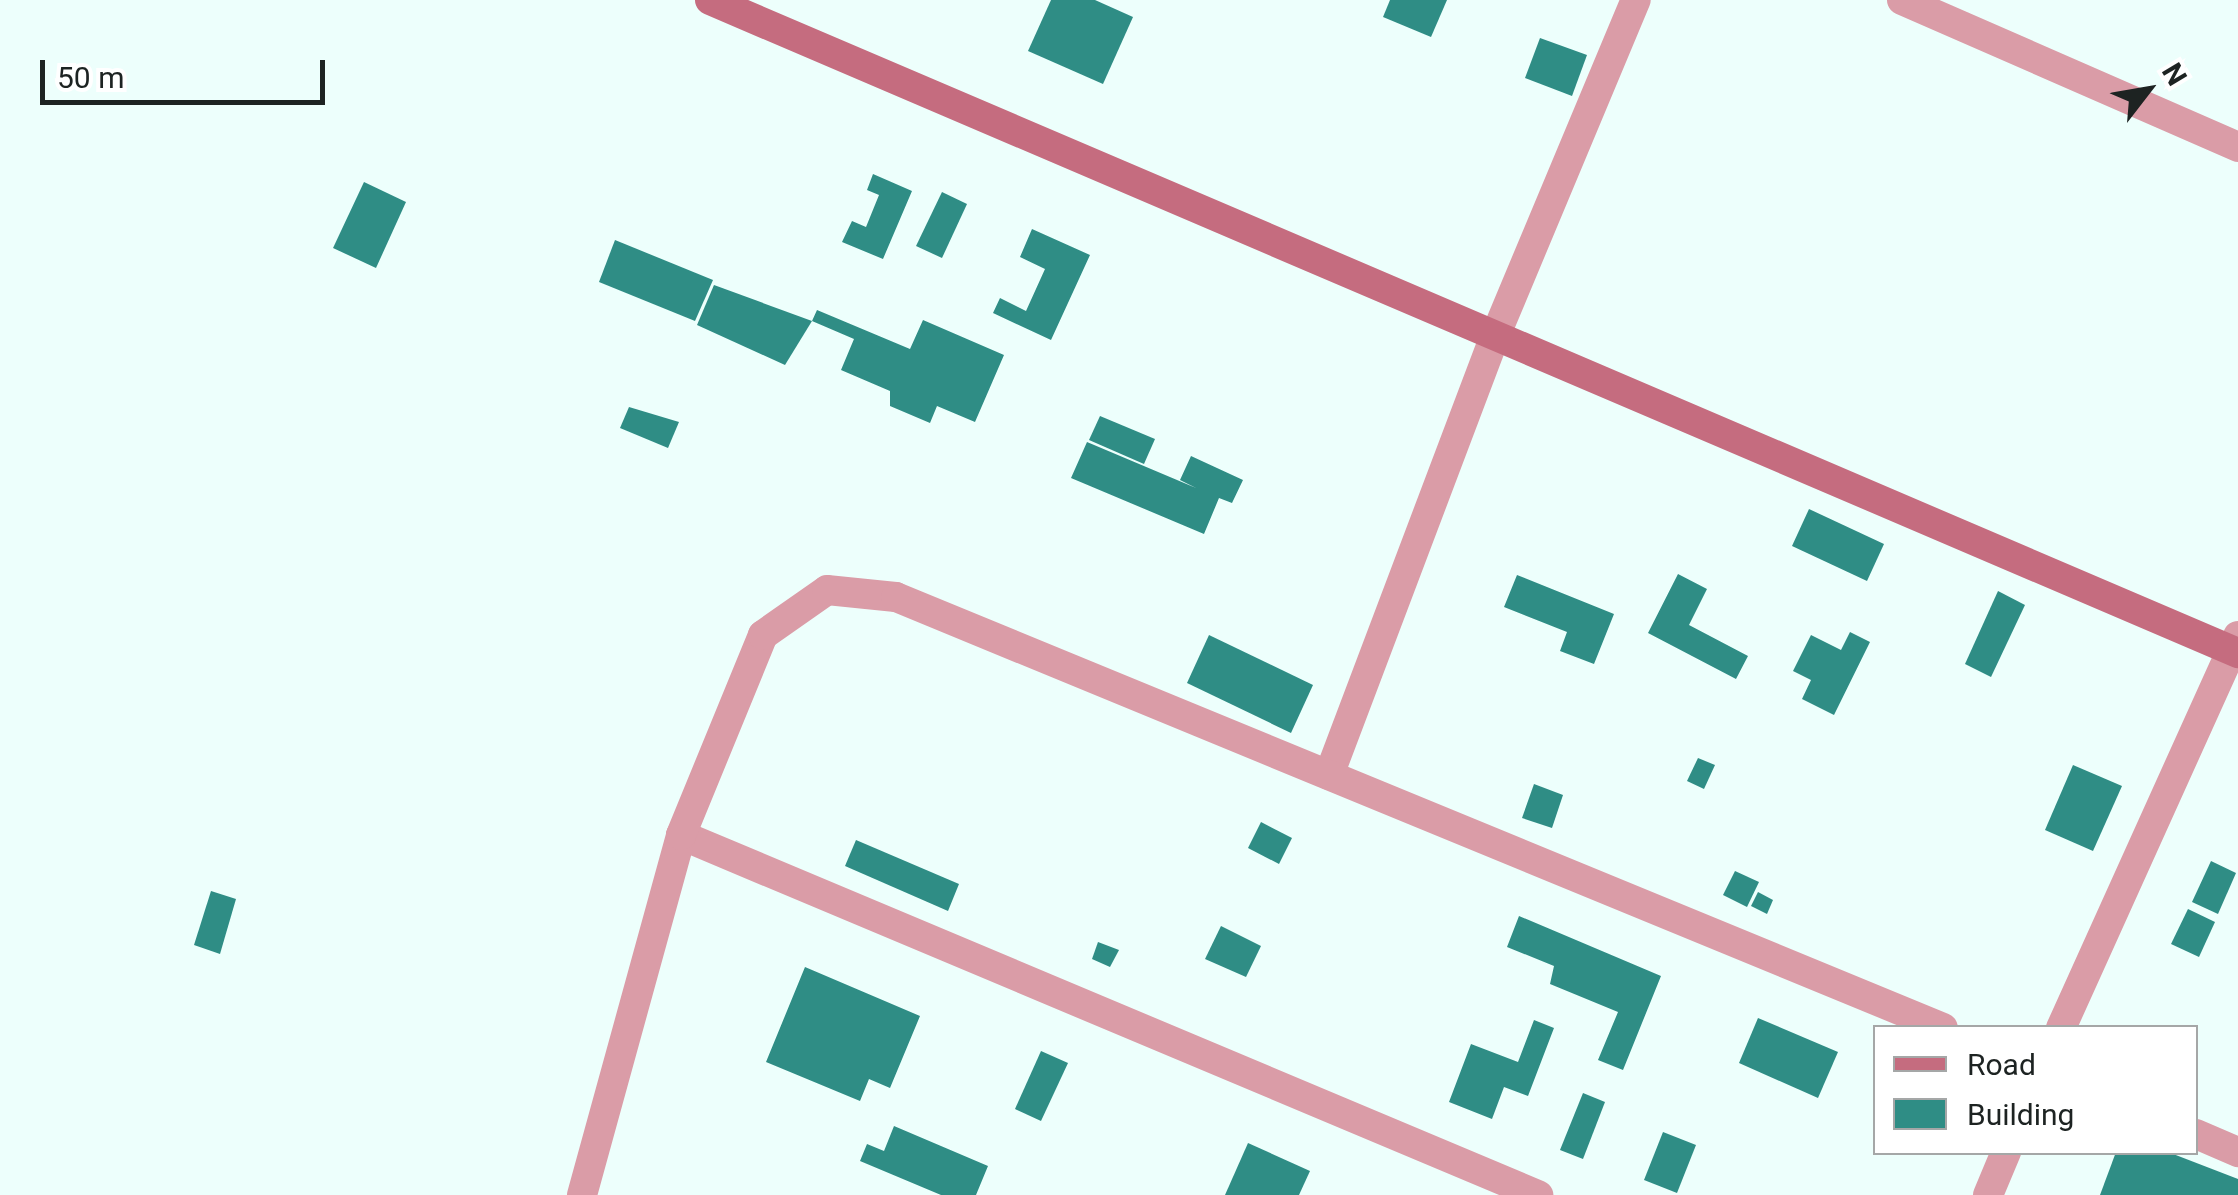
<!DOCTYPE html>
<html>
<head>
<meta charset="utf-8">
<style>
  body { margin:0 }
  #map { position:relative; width:2238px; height:1195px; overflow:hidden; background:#edfffc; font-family:Roboto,sans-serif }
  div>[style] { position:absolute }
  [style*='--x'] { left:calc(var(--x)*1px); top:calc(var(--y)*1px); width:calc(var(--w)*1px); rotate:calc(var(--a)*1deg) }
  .building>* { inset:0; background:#2f8d85 }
  .street>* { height:30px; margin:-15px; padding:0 15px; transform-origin:15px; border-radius:15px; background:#da9ca7 }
  .secondary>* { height:30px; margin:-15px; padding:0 15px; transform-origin:15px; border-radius:15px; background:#c56c7f }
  span { translate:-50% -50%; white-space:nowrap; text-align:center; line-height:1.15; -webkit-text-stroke:8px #fff; paint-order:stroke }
  .legend { position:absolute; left:1873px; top:1025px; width:325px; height:130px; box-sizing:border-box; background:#fff; border:2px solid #a5a7a7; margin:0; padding:12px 18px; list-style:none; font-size:30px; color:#1d2322 }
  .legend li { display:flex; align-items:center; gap:20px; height:50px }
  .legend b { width:50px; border:2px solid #a5a7a7 }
  .north { position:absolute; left:2098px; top:40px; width:100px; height:100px; -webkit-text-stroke:8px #fff; paint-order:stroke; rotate:59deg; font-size:28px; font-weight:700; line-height:40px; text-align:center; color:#1d2322 }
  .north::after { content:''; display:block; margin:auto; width:35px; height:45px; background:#1d2322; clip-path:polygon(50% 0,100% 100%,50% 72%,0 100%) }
  .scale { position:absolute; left:40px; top:60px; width:285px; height:45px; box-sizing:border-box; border:5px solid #1d2322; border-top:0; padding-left:12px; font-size:30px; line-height:35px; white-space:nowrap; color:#1d2322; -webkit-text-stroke:8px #fff; paint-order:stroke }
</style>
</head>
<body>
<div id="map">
  <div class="building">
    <div style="clip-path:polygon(1051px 0,1095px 0,1133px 17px,1103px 84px,1028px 51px)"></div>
    <div style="clip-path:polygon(1390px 0,1447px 0,1431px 37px,1383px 17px)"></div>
    <div style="clip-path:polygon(1540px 38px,1587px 55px,1572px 96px,1525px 78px)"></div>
    <div style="clip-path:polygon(873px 174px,912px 191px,883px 259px,842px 242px,852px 221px,866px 227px,879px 195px,867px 190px)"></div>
    <div style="clip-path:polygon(364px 182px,406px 202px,376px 268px,333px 248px)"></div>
    <div style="clip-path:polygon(942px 192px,967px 204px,942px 258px,916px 246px)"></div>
    <div style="clip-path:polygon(1032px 229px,1090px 255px,1051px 340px,993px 313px,1000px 298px,1026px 311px,1045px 269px,1020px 257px)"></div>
    <div style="clip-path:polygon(615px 240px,713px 280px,695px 321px,599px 282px)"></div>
    <div style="clip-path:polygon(714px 285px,812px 321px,785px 365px,697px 325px)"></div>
    <div style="clip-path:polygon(817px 310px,910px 349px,923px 320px,1004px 355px,975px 422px,937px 406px,930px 423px,890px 406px,890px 391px,841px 370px,854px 339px,812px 321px)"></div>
    <div style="clip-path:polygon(629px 407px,679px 422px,668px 448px,620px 428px)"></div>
    <div style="clip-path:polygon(1100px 416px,1155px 439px,1144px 464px,1089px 440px)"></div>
    <div style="clip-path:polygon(1087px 442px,1196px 488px,1180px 480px,1191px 456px,1243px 480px,1232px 503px,1219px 498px,1204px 534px,1071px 478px)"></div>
    <div style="clip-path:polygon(1809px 509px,1884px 544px,1867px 581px,1792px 546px)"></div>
    <div style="clip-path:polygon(1678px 574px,1707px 589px,1689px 625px,1748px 656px,1736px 679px,1648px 633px)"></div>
    <div style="clip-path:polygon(1517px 575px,1614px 614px,1594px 664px,1560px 651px,1567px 632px,1504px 607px)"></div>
    <div style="clip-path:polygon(1998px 591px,2025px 605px,1991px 677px,1965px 664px)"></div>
    <div style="clip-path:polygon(1850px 632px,1870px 642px,1834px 715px,1802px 699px,1811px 680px,1793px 671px,1811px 635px,1841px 650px)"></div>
    <div style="clip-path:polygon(1209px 635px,1313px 685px,1291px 733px,1187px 683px)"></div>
    <div style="clip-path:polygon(1698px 758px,1715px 765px,1704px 789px,1687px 781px)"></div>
    <div style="clip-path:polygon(2073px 765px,2122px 786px,2093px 851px,2045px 830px)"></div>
    <div style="clip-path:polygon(1534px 784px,1563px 795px,1552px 828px,1522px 818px)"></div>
    <div style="clip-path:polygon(1261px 822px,1292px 838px,1279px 864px,1248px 848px)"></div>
    <div style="clip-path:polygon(856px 840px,959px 884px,948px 911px,845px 866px)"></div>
    <div style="clip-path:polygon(2211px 861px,2236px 873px,2218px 914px,2192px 902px)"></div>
    <div style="clip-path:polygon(1735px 871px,1759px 882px,1747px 907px,1723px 895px)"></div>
    <div style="clip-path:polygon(211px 891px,236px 899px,220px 954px,194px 945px)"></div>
    <div style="clip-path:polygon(1758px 892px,1773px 900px,1767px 914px,1751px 906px)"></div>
    <div style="clip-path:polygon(2188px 909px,2215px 922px,2199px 957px,2171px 944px)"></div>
    <div style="clip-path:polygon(1519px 916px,1661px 976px,1623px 1070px,1598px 1060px,1618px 1012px,1550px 984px,1554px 966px,1507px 947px)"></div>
    <div style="clip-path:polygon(1221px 926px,1261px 946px,1246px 977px,1205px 959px)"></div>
    <div style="clip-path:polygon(1098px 942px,1119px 950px,1110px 967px,1092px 959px)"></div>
    <div style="clip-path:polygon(805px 967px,920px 1016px,890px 1088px,869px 1079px,860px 1101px,766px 1062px)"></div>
    <div style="clip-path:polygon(1758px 1018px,1838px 1052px,1818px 1098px,1739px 1063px)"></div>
    <div style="clip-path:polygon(1534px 1020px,1554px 1028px,1528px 1096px,1504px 1087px,1492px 1119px,1449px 1102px,1471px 1044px,1518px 1062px)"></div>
    <div style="clip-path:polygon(1041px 1051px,1068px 1063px,1041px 1121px,1015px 1109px)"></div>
    <div style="clip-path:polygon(1583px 1093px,1605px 1102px,1583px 1159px,1560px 1150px)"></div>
    <div style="clip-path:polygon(894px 1126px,988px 1166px,976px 1195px,941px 1195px,860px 1161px,867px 1144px,884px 1151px)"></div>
    <div style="clip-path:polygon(1663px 1132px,1696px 1145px,1677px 1193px,1644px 1180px)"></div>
    <div style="clip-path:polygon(1248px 1143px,1310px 1171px,1299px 1195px,1225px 1195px)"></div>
    <div style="clip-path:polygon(2116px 1152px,2168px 1152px,2238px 1179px,2238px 1195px,2100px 1195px)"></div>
  </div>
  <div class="street">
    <div style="--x:1902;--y:0;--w:367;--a:23.6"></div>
    <div style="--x:1329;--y:775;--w:472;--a:-69.3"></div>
    <div style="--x:1496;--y:334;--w:362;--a:-67.3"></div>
    <div style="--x:681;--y:835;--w:930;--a:22.79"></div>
    <div style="--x:2061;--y:1028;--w:430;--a:-65.7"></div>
    <div style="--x:2196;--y:1134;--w:46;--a:23.2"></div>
    <div style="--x:582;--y:1195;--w:373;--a:-74.6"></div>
    <div style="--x:681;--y:835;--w:216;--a:-67.7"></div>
    <div style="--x:763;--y:635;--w:78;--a:-35.1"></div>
    <div style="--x:827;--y:590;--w:69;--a:5.8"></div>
    <div style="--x:896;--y:597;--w:1132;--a:22.37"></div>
    <div style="--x:1988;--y:1195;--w:47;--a:-67.3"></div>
  </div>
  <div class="secondary">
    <div style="--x:710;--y:0;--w:1662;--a:23.14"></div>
  </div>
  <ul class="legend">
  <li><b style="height:12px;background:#c56c7f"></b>Road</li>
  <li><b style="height:28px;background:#2f8d85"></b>Building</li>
  </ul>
  <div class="north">N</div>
  <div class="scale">50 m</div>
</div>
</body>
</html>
